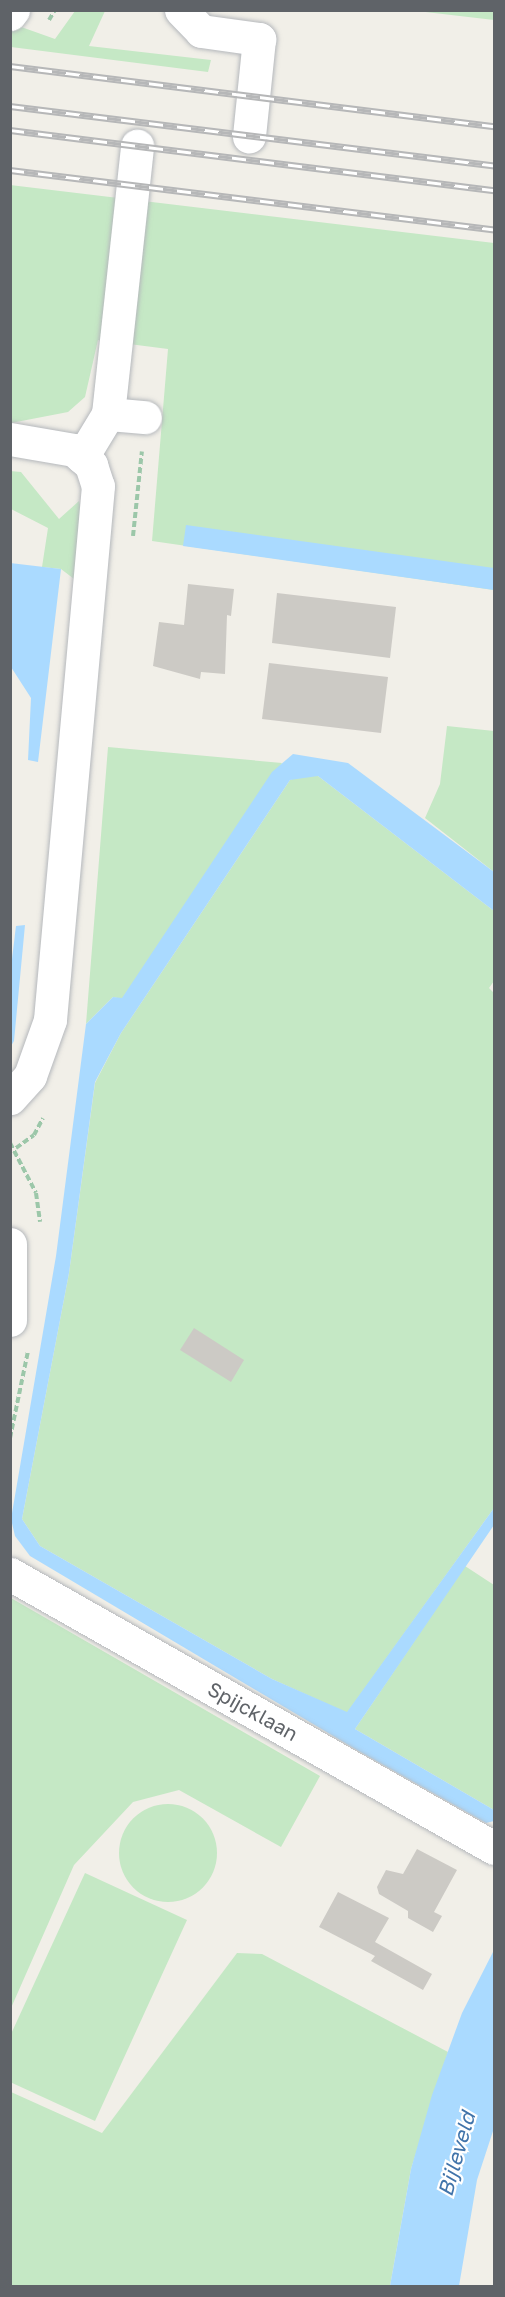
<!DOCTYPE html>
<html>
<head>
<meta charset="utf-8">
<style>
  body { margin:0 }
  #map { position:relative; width:505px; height:2297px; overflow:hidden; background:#f1efe8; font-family:"Golos Text",sans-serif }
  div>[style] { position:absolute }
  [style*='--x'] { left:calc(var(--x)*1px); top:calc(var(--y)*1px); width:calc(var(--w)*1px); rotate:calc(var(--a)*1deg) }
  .green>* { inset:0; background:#c5e8c5 }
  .round { border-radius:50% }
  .water>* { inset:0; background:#aadaff }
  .building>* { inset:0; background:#cccac5 }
  .path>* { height:4px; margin-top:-2px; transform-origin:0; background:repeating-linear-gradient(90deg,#9cc7a9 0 6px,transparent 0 9px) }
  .roads { filter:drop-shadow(0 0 2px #b5b8bc) drop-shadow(0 0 2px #b5b8bc) }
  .minor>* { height:33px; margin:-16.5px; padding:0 16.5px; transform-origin:16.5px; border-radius:16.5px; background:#fff }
  .rail>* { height:7px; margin-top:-3.5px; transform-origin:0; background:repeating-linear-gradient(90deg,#fff 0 14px,#b6b7b8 0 28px); box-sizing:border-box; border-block:2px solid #b6b7b8 }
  span { translate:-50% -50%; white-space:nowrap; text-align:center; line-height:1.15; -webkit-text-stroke:4.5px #fff; paint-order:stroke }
  .street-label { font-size:20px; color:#5f6368 }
  .water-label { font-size:21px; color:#4174aa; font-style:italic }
  .frame { position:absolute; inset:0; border:12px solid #5f6368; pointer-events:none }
</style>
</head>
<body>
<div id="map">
  <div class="green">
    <div style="clip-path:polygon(75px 11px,105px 11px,89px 46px,211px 60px,208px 72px,11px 47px,10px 23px,55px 39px)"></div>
    <div style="clip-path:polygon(417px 11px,494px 11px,494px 20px)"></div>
    <div style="clip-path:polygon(10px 185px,494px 243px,494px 590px,152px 541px,168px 349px,98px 340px,85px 397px,68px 412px,11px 423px)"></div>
    <div style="clip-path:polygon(10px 471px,21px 472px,59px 519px,79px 501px,87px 534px,78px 582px,61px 569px,42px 567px,48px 528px,11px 509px)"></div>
    <div style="clip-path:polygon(447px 726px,494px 731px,494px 872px,425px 818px,440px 784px)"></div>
    <div style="clip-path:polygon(108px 747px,282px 763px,122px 999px,113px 997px,86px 1024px)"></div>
    <div style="clip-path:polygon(302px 774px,318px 776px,494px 911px,494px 981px,489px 988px,494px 993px,494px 1508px,347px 1713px,272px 1679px,40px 1546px,22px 1519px,69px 1273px,95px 1083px,121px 1033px,290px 780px)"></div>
    <div style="clip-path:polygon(465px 1566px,494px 1585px,494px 1810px,355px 1729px)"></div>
    <div style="clip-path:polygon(11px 1598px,320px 1776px,281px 1847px,179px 1790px,133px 1802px,74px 1865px,11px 2008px)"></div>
    <div class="round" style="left:119px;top:1804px;width:98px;height:98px"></div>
    <div style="clip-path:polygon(85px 1873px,187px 1920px,95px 2121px,10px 2082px,11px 2034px)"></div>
    <div style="clip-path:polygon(237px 1953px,262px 1954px,448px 2052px,411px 2169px,390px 2286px,11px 2286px,11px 2092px,102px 2133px)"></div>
  </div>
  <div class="water">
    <div style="clip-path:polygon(186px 525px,494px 568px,494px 590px,183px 546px)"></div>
    <div style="clip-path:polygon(10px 563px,61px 569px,38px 762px,28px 760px,31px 698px,11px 667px)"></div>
    <div style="clip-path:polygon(293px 754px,348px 763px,494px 872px,494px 911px,318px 776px,290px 780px,121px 1033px,95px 1082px,69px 1273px,22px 1519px,40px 1546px,272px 1679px,347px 1712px,494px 1508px,494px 1525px,355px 1729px,494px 1810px,494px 1821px,486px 1823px,355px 1749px,30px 1556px,15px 1536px,11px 1519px,56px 1256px,86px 1024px,113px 997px,122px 998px,272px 772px)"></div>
    <div style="clip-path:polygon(25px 925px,14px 1041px,11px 1046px,11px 967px,16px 926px)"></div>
    <div style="clip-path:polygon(494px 1950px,494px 2128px,477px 2180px,459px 2286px,390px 2286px,411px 2169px,432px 2095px,462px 2013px)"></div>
  </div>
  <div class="building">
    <div style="clip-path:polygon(188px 584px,234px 589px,231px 616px,227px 615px,225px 674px,201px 672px,200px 679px,153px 666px,159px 622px,184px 625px)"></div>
    <div style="clip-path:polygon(277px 593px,396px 607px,390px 658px,272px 643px)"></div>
    <div style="clip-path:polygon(269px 663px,388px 677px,381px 733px,262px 719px)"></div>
    <div style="clip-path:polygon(194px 1328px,244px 1360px,231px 1382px,180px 1350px)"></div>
    <div style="clip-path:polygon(417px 1849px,457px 1870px,434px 1912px,442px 1916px,433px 1932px,408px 1918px,408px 1911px,379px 1894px,377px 1887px,386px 1870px,403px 1874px)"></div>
    <div style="clip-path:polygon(338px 1892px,389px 1918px,375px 1942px,432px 1974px,423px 1990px,371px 1961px,375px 1956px,319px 1927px)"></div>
  </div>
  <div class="path">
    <div style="--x:49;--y:20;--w:12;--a:-59"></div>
    <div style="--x:133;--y:536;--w:85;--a:-84"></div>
    <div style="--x:10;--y:1143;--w:56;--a:62.5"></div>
    <div style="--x:36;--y:1193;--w:29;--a:82"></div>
    <div style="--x:16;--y:1148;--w:22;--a:-36"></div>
    <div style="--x:34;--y:1135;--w:19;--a:-62"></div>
    <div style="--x:10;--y:1438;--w:89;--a:-78.3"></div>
  </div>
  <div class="roads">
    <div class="minor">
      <div style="--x:181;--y:10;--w:29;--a:46"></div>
      <div style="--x:201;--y:31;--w:59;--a:7.9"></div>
      <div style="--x:259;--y:39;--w:98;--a:95.9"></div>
      <div style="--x:10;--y:14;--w:5;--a:-53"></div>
      <div style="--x:108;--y:414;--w:270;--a:-83.8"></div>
      <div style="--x:10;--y:439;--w:65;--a:9.8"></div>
      <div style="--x:74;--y:450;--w:23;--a:41"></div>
      <div style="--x:91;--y:465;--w:22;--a:72"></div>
      <div style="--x:98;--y:486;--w:536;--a:95.14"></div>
      <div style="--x:50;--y:1020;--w:59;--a:109.7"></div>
      <div style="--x:30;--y:1076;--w:30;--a:132"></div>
      <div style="--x:82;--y:457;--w:50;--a:-58.8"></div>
      <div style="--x:108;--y:414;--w:37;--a:5"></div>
      <div style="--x:10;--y:1244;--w:76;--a:90"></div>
      <div style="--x:10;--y:1574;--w:556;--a:29.51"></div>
    </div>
  </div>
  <div class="rail">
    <div style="--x:10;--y:66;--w:488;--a:7.1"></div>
    <div style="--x:10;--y:106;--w:488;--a:7"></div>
    <div style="--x:10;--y:130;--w:488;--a:7.1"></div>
    <div style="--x:10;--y:170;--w:488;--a:7"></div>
  </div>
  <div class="street-label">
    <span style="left:253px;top:1711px;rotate:29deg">Spijcklaan</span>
  </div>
  <div class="water-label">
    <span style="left:456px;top:2154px;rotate:-74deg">Bijleveld</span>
  </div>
  <div class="frame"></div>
</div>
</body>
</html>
